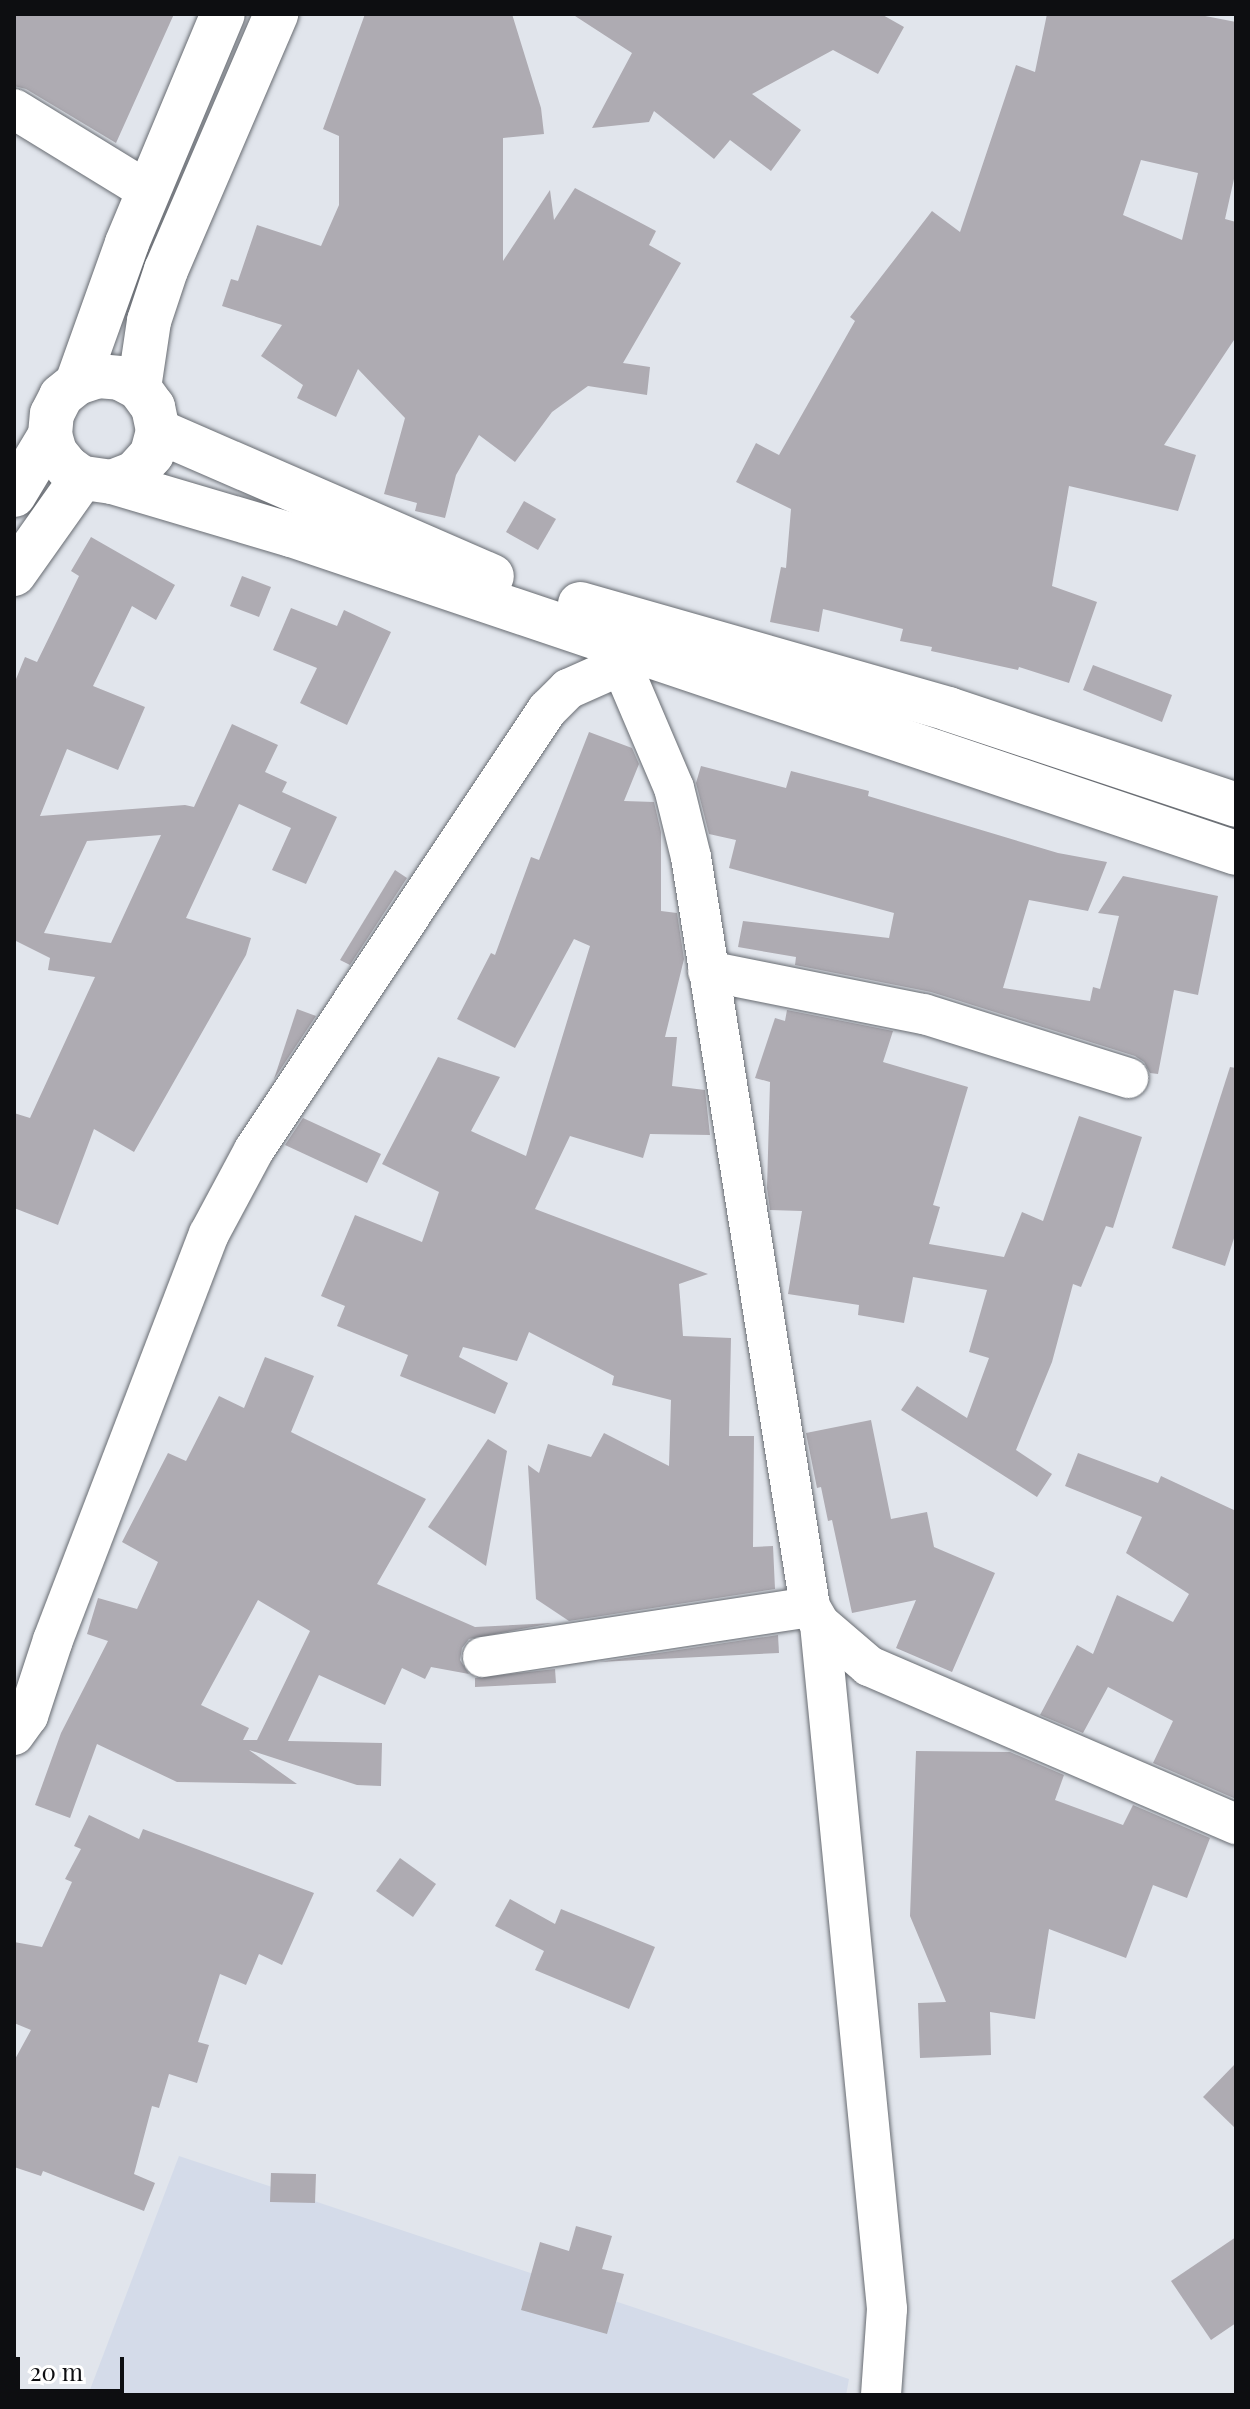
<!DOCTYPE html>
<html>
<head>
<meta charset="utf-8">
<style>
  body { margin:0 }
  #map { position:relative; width:1250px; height:2409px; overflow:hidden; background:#e1e5ec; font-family:"Playfair Display",serif }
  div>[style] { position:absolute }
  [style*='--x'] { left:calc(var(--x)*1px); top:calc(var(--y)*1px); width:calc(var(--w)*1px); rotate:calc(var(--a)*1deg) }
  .built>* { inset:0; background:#d4dbe9 }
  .building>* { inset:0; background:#aeabb2 }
  .roads { filter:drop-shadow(0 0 2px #686c72) drop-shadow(0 0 2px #686c72) }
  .minor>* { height:40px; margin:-20px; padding:0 20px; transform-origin:20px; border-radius:20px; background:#fff }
  .major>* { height:44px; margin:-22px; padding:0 22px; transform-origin:22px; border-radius:22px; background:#fff }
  span { translate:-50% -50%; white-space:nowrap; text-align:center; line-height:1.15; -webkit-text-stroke:8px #fff; paint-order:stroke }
  .frame { position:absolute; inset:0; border:16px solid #0d0e11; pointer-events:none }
  .scale { position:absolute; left:16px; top:2357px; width:108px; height:36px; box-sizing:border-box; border:4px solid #0d0e11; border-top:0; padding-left:10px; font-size:24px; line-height:28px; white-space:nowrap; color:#0d0e11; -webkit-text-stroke:6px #fff; paint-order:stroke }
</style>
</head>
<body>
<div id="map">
  <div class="built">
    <div style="clip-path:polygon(179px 2156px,849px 2379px,846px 2395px,88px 2395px)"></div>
  </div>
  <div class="building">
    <div style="clip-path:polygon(14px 14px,174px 14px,116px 143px,26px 89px,14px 86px)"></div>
    <div style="clip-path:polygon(365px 14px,512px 14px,541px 108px,544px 134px,503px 138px,503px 261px,550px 190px,554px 220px,575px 188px,656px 231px,649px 245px,681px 263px,623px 363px,650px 367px,647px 395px,588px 386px,552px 412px,515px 462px,479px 435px,456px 475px,445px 518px,415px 511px,417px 503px,384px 494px,405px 418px,358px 369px,336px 417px,297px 398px,303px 385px,261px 356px,282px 325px,222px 306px,231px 279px,238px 281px,257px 225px,321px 246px,339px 205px,339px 136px,323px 129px)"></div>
    <div style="clip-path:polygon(572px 14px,881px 14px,904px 27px,878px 74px,833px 50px,752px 94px,801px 130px,771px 171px,730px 140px,714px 159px,654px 111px,649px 122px,592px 128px,632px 53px)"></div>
    <div style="clip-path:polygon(evenodd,1047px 14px,1195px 14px,1236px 22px,1236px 170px,1225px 219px,1236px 222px,1236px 337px,1164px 445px,1196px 455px,1178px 511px,1069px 486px,1052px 586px,1097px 602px,1069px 683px,1019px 667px,1018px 670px,931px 651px,932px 647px,900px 641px,903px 629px,823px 609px,819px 632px,770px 622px,781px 567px,786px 568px,791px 509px,736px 482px,756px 443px,779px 455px,855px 321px,850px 317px,932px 211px,960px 232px,1016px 65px,1035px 72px,1047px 14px,1141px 160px,1198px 173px,1182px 240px,1123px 215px,1141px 160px)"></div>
    <div style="clip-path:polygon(524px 501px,556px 519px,538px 550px,506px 532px)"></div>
    <div style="clip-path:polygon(evenodd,91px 537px,175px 585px,156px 620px,132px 606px,93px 686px,145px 707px,118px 770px,67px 749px,40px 816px,185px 805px,194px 807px,232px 724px,278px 745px,265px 772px,287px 782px,282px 792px,337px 817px,306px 884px,272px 870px,291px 828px,239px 804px,186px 918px,251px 938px,246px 955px,134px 1152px,94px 1129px,58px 1225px,14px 1208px,14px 1113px,30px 1118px,95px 977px,48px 970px,50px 958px,14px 940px,14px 684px,25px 657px,37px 662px,79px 576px,71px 571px,91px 537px,161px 835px,111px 943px,44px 933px,87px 841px,161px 835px)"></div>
    <div style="clip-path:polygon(242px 576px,271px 587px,259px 617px,230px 606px)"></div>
    <div style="clip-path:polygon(291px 608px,337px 626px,344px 610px,391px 632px,347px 725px,300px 703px,317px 668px,273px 650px)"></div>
    <div style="clip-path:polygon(1093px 665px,1172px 695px,1162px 722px,1083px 690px)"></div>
    <div style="clip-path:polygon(589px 732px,632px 748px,639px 764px,624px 801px,654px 802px,661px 832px,661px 911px,677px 913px,684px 959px,665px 1037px,677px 1037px,672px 1086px,705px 1090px,710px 1135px,650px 1134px,643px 1158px,570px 1136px,535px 1209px,708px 1274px,679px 1284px,683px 1336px,731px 1338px,729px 1436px,754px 1436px,753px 1547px,773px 1546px,775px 1589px,569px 1621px,536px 1599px,528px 1465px,539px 1473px,548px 1444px,591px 1457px,604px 1433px,669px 1466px,671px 1400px,612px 1385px,614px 1376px,529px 1332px,517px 1361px,463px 1347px,459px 1357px,508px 1383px,495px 1414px,400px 1376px,408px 1355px,337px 1326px,345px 1306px,321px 1296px,355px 1215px,422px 1242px,439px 1192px,382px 1164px,438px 1057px,500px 1077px,471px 1131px,526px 1156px,590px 946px,574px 939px,515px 1048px,457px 1019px,491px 953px,495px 955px,531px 857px,539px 860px)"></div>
    <div style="clip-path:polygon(701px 766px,786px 788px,791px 771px,869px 791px,868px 796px,1058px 853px,1107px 862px,1088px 911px,1029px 900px,1003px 988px,1090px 1001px,1093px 987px,1100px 989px,1119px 916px,1098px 913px,1123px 876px,1218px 896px,1198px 995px,1174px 990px,1158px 1074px,1150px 1073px,1144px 1062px,1135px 1056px,931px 992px,795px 965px,796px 957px,738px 947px,743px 921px,889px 938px,894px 913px,729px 868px,736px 840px,709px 834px,696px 783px)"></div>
    <div style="clip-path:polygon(395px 870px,407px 878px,350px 965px,340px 960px)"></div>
    <div style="clip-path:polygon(297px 1009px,316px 1016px,274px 1079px)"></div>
    <div style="clip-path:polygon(787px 1010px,893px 1031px,883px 1062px,968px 1087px,933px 1205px,940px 1207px,929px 1244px,1004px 1257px,1022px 1212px,1043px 1221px,1079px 1116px,1142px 1137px,1113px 1228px,1106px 1226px,1081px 1287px,1073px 1284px,1052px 1362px,1016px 1450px,1052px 1474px,1037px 1497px,901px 1410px,917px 1386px,967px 1418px,989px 1358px,969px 1352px,987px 1290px,913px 1277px,904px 1323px,858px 1315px,859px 1305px,788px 1294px,802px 1211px,770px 1210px,767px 1188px,770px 1082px,755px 1078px,775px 1018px,785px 1021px)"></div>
    <div style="clip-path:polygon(1230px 1067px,1236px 1068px,1236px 1232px,1225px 1266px,1172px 1248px)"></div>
    <div style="clip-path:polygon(303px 1118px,381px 1154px,367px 1183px,285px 1145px)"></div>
    <div style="clip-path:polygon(evenodd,265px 1357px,314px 1376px,291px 1432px,426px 1499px,377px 1584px,475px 1627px,553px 1623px,469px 1639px,462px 1648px,460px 1660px,469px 1674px,431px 1667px,425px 1679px,402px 1668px,385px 1705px,319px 1675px,288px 1741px,382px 1743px,381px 1786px,357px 1785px,249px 1750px,297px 1784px,177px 1782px,97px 1744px,70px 1818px,35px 1805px,61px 1733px,108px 1641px,87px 1634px,98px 1598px,137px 1609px,158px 1562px,122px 1542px,168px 1453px,186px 1461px,219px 1396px,244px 1408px,265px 1357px,258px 1600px,310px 1631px,257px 1740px,243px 1740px,249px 1728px,201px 1705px,258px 1600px)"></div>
    <div style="clip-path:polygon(871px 1420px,891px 1519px,927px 1512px,934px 1547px,995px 1573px,952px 1672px,896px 1648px,916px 1600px,852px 1613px,832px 1520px,828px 1521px,821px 1487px,817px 1488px,806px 1433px)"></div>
    <div style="clip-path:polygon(488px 1439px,507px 1451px,486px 1566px,428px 1527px)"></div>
    <div style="clip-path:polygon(1078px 1453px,1158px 1483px,1161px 1476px,1236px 1511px,1236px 1799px,1153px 1763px,1173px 1721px,1108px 1687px,1083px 1733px,1040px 1715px,1077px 1645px,1093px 1654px,1117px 1595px,1173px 1622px,1189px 1594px,1126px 1553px,1142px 1517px,1065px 1486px)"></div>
    <div style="clip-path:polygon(778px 1635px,779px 1653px,599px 1662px)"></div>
    <div style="clip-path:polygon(555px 1669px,556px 1683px,475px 1687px,475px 1678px)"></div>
    <div style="clip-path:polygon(916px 1751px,1010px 1752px,1064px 1775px,1055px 1800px,1123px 1825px,1133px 1805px,1210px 1838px,1187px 1898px,1153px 1885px,1126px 1958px,1049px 1929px,1035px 2019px,990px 2012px,991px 2055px,920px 2058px,918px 2003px,946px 2002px,910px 1916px)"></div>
    <div style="clip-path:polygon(89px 1815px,139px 1839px,143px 1829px,314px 1893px,282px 1965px,259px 1954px,246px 1985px,220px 1974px,198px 2042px,209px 2045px,197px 2083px,169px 2074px,159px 2108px,152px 2106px,134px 2174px,155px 2183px,144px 2211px,43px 2171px,41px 2176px,14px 2167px,14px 2061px,31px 2030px,14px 2023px,14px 1942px,42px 1947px,72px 1882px,65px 1879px,81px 1849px,74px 1846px)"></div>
    <div style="clip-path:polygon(400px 1858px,436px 1884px,413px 1917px,376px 1891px)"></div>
    <div style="clip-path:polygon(510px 1899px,555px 1924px,561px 1909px,655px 1947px,629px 2009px,535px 1970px,544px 1951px,495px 1926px)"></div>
    <div style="clip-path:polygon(1236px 2063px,1236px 2129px,1203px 2097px)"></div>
    <div style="clip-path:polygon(271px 2173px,316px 2174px,315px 2203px,270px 2202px)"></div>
    <div style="clip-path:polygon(576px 2226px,612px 2236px,602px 2269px,624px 2274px,607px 2334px,521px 2310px,540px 2242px,569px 2251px)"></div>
    <div style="clip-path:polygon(1236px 2237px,1236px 2323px,1211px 2340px,1171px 2281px)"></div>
  </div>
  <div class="roads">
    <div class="minor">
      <div style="--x:14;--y:109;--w:157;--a:31.5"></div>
      <div style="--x:613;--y:645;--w:155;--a:66.9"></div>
      <div style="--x:674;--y:788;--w:71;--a:76.2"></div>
      <div style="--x:691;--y:857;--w:759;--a:80.98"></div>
      <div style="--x:810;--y:1607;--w:20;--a:60"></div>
      <div style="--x:820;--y:1624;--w:65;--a:40.6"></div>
      <div style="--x:869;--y:1666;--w:400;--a:23.3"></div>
      <div style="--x:708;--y:971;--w:220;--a:11.3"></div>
      <div style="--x:924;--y:1014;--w:214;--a:17.4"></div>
      <div style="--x:820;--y:1624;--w:688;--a:84.41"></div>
      <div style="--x:887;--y:2309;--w:86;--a:94"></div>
      <div style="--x:483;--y:1657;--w:331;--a:-8.7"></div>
      <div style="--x:14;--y:1735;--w:24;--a:-54"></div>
      <div style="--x:28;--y:1716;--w:80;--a:-71.8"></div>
      <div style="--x:53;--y:1640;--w:435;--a:-69"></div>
      <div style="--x:209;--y:1234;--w:95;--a:-61.8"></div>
      <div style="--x:254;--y:1150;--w:529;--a:-56.34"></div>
      <div style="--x:547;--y:710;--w:30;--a:-45"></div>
      <div style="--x:568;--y:689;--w:59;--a:-24"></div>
    </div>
    <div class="major">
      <div style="--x:77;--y:383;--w:149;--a:-70.3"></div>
      <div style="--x:127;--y:243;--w:248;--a:-67.3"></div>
      <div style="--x:139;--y:388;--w:68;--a:-81.5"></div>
      <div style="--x:149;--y:321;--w:54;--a:-71.6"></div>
      <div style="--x:166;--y:270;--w:279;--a:-66.7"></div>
      <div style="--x:158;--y:431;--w:364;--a:23.5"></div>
      <div style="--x:112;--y:482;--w:187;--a:16.5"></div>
      <div style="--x:291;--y:535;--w:997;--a:18.6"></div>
      <div style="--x:14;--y:495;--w:70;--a:-59"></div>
      <div style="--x:50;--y:435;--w:21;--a:-85"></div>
      <div style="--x:52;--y:414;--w:20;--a:-63"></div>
      <div style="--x:61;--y:396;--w:21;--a:-39"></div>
      <div style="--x:77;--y:383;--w:22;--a:-18"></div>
      <div style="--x:98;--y:376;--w:22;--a:5"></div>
      <div style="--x:120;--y:378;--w:21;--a:28"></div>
      <div style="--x:139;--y:388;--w:24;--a:54"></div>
      <div style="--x:153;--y:407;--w:25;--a:78"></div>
      <div style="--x:158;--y:431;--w:24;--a:105"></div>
      <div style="--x:152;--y:454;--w:25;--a:132"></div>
      <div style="--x:135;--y:473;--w:25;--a:159"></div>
      <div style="--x:112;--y:482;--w:30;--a:-172"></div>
      <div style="--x:82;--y:478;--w:19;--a:-144"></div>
      <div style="--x:67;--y:467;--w:19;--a:-129"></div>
      <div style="--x:55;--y:452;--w:18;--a:-106"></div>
      <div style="--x:14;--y:574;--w:118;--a:-54.7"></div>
      <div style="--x:580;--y:604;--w:383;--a:15.9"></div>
      <div style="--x:948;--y:709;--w:304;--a:18.4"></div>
    </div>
  </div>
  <div class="frame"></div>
  <div class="scale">20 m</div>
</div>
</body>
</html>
